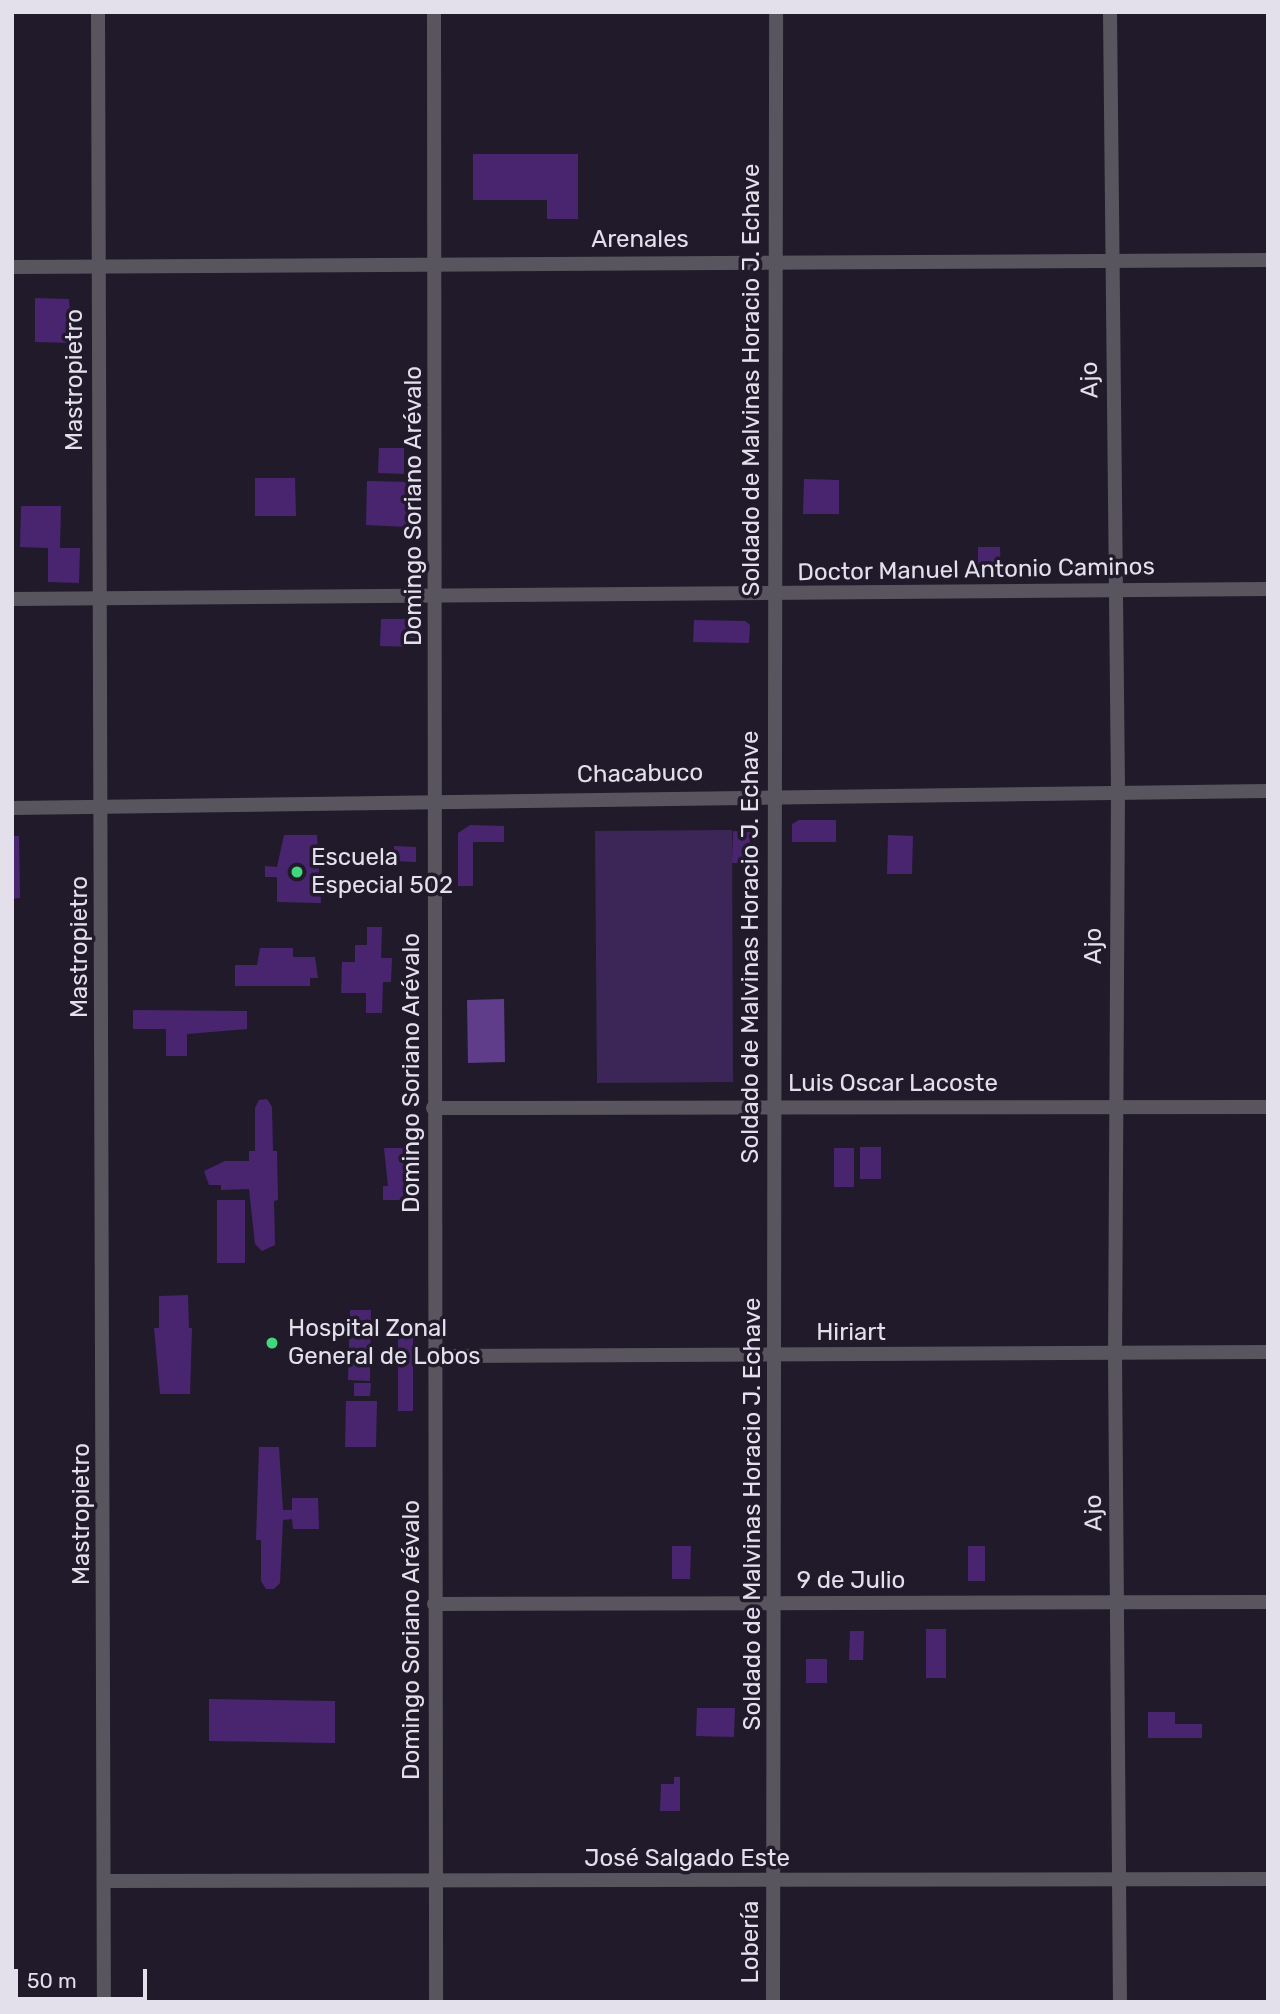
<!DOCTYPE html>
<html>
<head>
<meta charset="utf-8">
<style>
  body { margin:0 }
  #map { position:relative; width:1280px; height:2014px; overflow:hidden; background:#211a2b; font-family:Rubik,sans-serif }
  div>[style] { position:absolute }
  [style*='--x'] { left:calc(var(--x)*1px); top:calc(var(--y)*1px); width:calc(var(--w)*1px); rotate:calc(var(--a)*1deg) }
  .green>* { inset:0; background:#3c2657 }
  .water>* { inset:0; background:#5f3d8a }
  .building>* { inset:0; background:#492570 }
  .minor>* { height:14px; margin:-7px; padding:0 7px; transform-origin:7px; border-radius:7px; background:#59555e }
  .dots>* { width:19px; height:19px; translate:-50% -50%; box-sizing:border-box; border:4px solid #211a2b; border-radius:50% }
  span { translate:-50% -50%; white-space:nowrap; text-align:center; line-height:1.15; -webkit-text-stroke:7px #211a2b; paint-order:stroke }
  .street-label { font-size:24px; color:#e4e0eb }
  .poi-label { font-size:24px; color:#e4e0eb }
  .left { translate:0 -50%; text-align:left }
  .frame { position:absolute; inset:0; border:14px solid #e4e0eb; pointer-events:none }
  .scale { position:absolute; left:14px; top:1969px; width:133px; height:32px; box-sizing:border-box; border:4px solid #e4e0eb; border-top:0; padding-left:9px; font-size:21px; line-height:24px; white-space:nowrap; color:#e4e0eb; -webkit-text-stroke:5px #211a2b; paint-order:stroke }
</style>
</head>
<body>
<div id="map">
  <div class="green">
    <div style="clip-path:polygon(732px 830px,733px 1082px,597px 1083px,595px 831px)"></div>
  </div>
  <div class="water">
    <div style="clip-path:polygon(504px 999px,505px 1062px,468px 1063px,467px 1000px)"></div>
  </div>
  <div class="building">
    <div style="clip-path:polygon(473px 154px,578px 154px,578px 219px,547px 219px,547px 200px,473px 200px)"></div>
    <div style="clip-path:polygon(35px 298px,69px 299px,72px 343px,35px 342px)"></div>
    <div style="clip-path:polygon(379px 448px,404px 448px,404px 474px,378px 473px)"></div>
    <div style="clip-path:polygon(255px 478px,295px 478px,296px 516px,255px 516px)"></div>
    <div style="clip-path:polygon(804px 479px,839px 480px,839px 514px,803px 514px)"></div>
    <div style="clip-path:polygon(367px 481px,410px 482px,408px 527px,366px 525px)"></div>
    <div style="clip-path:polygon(21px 506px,61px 506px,60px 548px,80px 548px,79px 583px,48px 582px,48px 548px,20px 547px)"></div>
    <div style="clip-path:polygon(978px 547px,1000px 547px,1001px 573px,978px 573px)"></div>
    <div style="clip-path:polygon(381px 619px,405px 619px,405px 627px,417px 627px,417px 647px,380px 646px)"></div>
    <div style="clip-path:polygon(694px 620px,745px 621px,750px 625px,749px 643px,693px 642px)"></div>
    <div style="clip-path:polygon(799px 820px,836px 820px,836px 842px,792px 842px,792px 824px)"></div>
    <div style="clip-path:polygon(470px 825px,504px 826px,504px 842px,473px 842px,473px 886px,458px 886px,458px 833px)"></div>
    <div style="clip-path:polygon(733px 831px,750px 832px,750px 863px,732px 863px)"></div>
    <div style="clip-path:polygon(284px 835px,317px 835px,321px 903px,277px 902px,277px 877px,265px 877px,265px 866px,277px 867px)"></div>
    <div style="clip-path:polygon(888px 835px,913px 836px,912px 874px,887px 874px)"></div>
    <div style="clip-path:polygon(12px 836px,19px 836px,20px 898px,12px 899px)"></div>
    <div style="clip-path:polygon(394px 846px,416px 847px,416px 862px,394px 861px)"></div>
    <div style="clip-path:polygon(367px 927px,382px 927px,381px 958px,392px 958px,391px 982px,383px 982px,382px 1013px,366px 1013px,366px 993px,341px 993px,342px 962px,355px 962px,355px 945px,367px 945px)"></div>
    <div style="clip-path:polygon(260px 948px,293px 948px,293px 957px,315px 957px,318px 978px,310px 978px,310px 986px,235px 986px,235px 965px,257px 965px)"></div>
    <div style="clip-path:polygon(133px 1010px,247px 1011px,247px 1029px,187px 1034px,187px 1056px,166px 1056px,166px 1029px,133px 1029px)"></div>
    <div style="clip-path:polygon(267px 1099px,272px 1107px,273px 1151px,277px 1151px,278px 1200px,274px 1201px,275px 1245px,262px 1251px,255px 1244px,249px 1189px,221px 1190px,221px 1185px,209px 1185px,204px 1171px,225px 1161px,249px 1161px,249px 1151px,255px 1151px,255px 1108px,259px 1100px)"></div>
    <div style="clip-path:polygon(860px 1147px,881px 1147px,881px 1179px,860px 1179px)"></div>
    <div style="clip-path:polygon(384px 1148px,405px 1148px,403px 1200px,383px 1200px,383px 1186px,388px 1186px)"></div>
    <div style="clip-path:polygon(834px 1148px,854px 1148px,854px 1187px,834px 1187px)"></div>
    <div style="clip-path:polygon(217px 1200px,245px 1200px,245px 1263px,217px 1263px)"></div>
    <div style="clip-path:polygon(188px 1295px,189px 1328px,192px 1328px,190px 1394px,160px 1394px,154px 1328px,159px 1328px,159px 1296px)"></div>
    <div style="clip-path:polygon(350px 1310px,371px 1310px,370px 1381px,348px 1380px)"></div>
    <div style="clip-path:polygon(398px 1328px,413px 1328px,413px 1411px,398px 1411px)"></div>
    <div style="clip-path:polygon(354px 1383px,371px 1383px,370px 1396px,354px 1396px)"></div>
    <div style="clip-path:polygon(346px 1401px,377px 1401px,376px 1447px,345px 1447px)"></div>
    <div style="clip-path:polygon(259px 1447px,279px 1447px,283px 1510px,292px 1510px,292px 1498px,318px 1498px,319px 1529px,293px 1529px,292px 1519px,283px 1520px,280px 1583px,274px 1589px,266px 1589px,261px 1581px,261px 1540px,256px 1540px)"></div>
    <div style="clip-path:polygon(672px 1546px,691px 1546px,690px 1579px,672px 1579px)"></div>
    <div style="clip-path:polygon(968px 1546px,985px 1546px,985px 1581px,968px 1581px)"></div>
    <div style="clip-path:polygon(926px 1629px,946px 1629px,946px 1678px,926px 1678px)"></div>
    <div style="clip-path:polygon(850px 1631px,864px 1631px,863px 1660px,849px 1660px)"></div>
    <div style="clip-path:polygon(806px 1659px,827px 1659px,827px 1683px,806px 1683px)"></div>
    <div style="clip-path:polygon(209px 1699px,335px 1701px,335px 1743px,209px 1741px)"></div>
    <div style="clip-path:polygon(697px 1708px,735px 1708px,734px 1737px,696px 1736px)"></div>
    <div style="clip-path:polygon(1148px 1712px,1175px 1712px,1175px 1724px,1202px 1724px,1202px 1738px,1148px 1738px)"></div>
    <div style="clip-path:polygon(674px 1777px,680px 1777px,680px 1811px,660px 1811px,661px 1784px,674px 1784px)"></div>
  </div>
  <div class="minor">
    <div style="--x:98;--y:12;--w:1990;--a:89.83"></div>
    <div style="--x:434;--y:12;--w:1990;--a:89.94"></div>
    <div style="--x:1110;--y:12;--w:778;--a:89.41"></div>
    <div style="--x:1118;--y:790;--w:565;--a:90.3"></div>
    <div style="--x:1115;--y:1355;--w:647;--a:89.56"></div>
    <div style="--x:12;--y:267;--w:1256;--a:-0.32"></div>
    <div style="--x:12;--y:599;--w:1256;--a:-0.46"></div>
    <div style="--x:12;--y:808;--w:1256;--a:-0.78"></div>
    <div style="--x:433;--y:1108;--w:835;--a:-0.07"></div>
    <div style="--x:434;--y:1356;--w:834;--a:-0.27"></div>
    <div style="--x:434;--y:1604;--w:834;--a:-0.14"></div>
    <div style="--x:106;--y:1881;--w:1162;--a:-0.1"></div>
    <div style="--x:773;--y:2002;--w:1990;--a:-89.91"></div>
  </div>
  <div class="dots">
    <div style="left:297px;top:872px;background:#41d77c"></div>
    <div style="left:272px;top:1343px;background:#41d77c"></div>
  </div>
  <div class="street-label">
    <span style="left:640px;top:240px">Arenales</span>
    <span style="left:75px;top:380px;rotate:-90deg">Mastropietro</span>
    <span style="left:752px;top:380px;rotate:-90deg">Soldado de Malvinas Horacio J. Echave</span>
    <span style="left:1090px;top:380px;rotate:-91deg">Ajo</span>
    <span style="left:414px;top:506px;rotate:-90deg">Domingo Soriano Arévalo</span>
    <span style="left:976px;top:570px;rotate:-1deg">Doctor Manuel Antonio Caminos</span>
    <span style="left:640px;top:774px;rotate:-1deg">Chacabuco</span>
    <span style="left:1094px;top:946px;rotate:-90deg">Ajo</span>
    <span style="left:80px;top:947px;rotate:-90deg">Mastropietro</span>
    <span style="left:751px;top:947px;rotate:-90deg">Soldado de Malvinas Horacio J. Echave</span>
    <span style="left:412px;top:1073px;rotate:-90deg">Domingo Soriano Arévalo</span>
    <span style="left:893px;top:1084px">Luis Oscar Lacoste</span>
    <span style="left:851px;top:1333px">Hiriart</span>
    <span style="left:1094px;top:1513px;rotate:-91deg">Ajo</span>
    <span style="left:82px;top:1514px;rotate:-90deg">Mastropietro</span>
    <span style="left:753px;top:1514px;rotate:-90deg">Soldado de Malvinas Horacio J. Echave</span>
    <span style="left:851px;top:1581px">9 de Julio</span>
    <span style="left:412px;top:1640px;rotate:-90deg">Domingo Soriano Arévalo</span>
    <span style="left:687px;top:1859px">José Salgado Este</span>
    <span style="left:751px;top:1942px;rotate:-90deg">Lobería</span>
  </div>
  <div class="poi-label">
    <span class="left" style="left:311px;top:872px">Escuela<br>Especial 502</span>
    <span class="left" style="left:288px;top:1343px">Hospital Zonal<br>General de Lobos</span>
  </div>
  <div class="frame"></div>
  <div class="scale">50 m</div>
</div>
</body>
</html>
